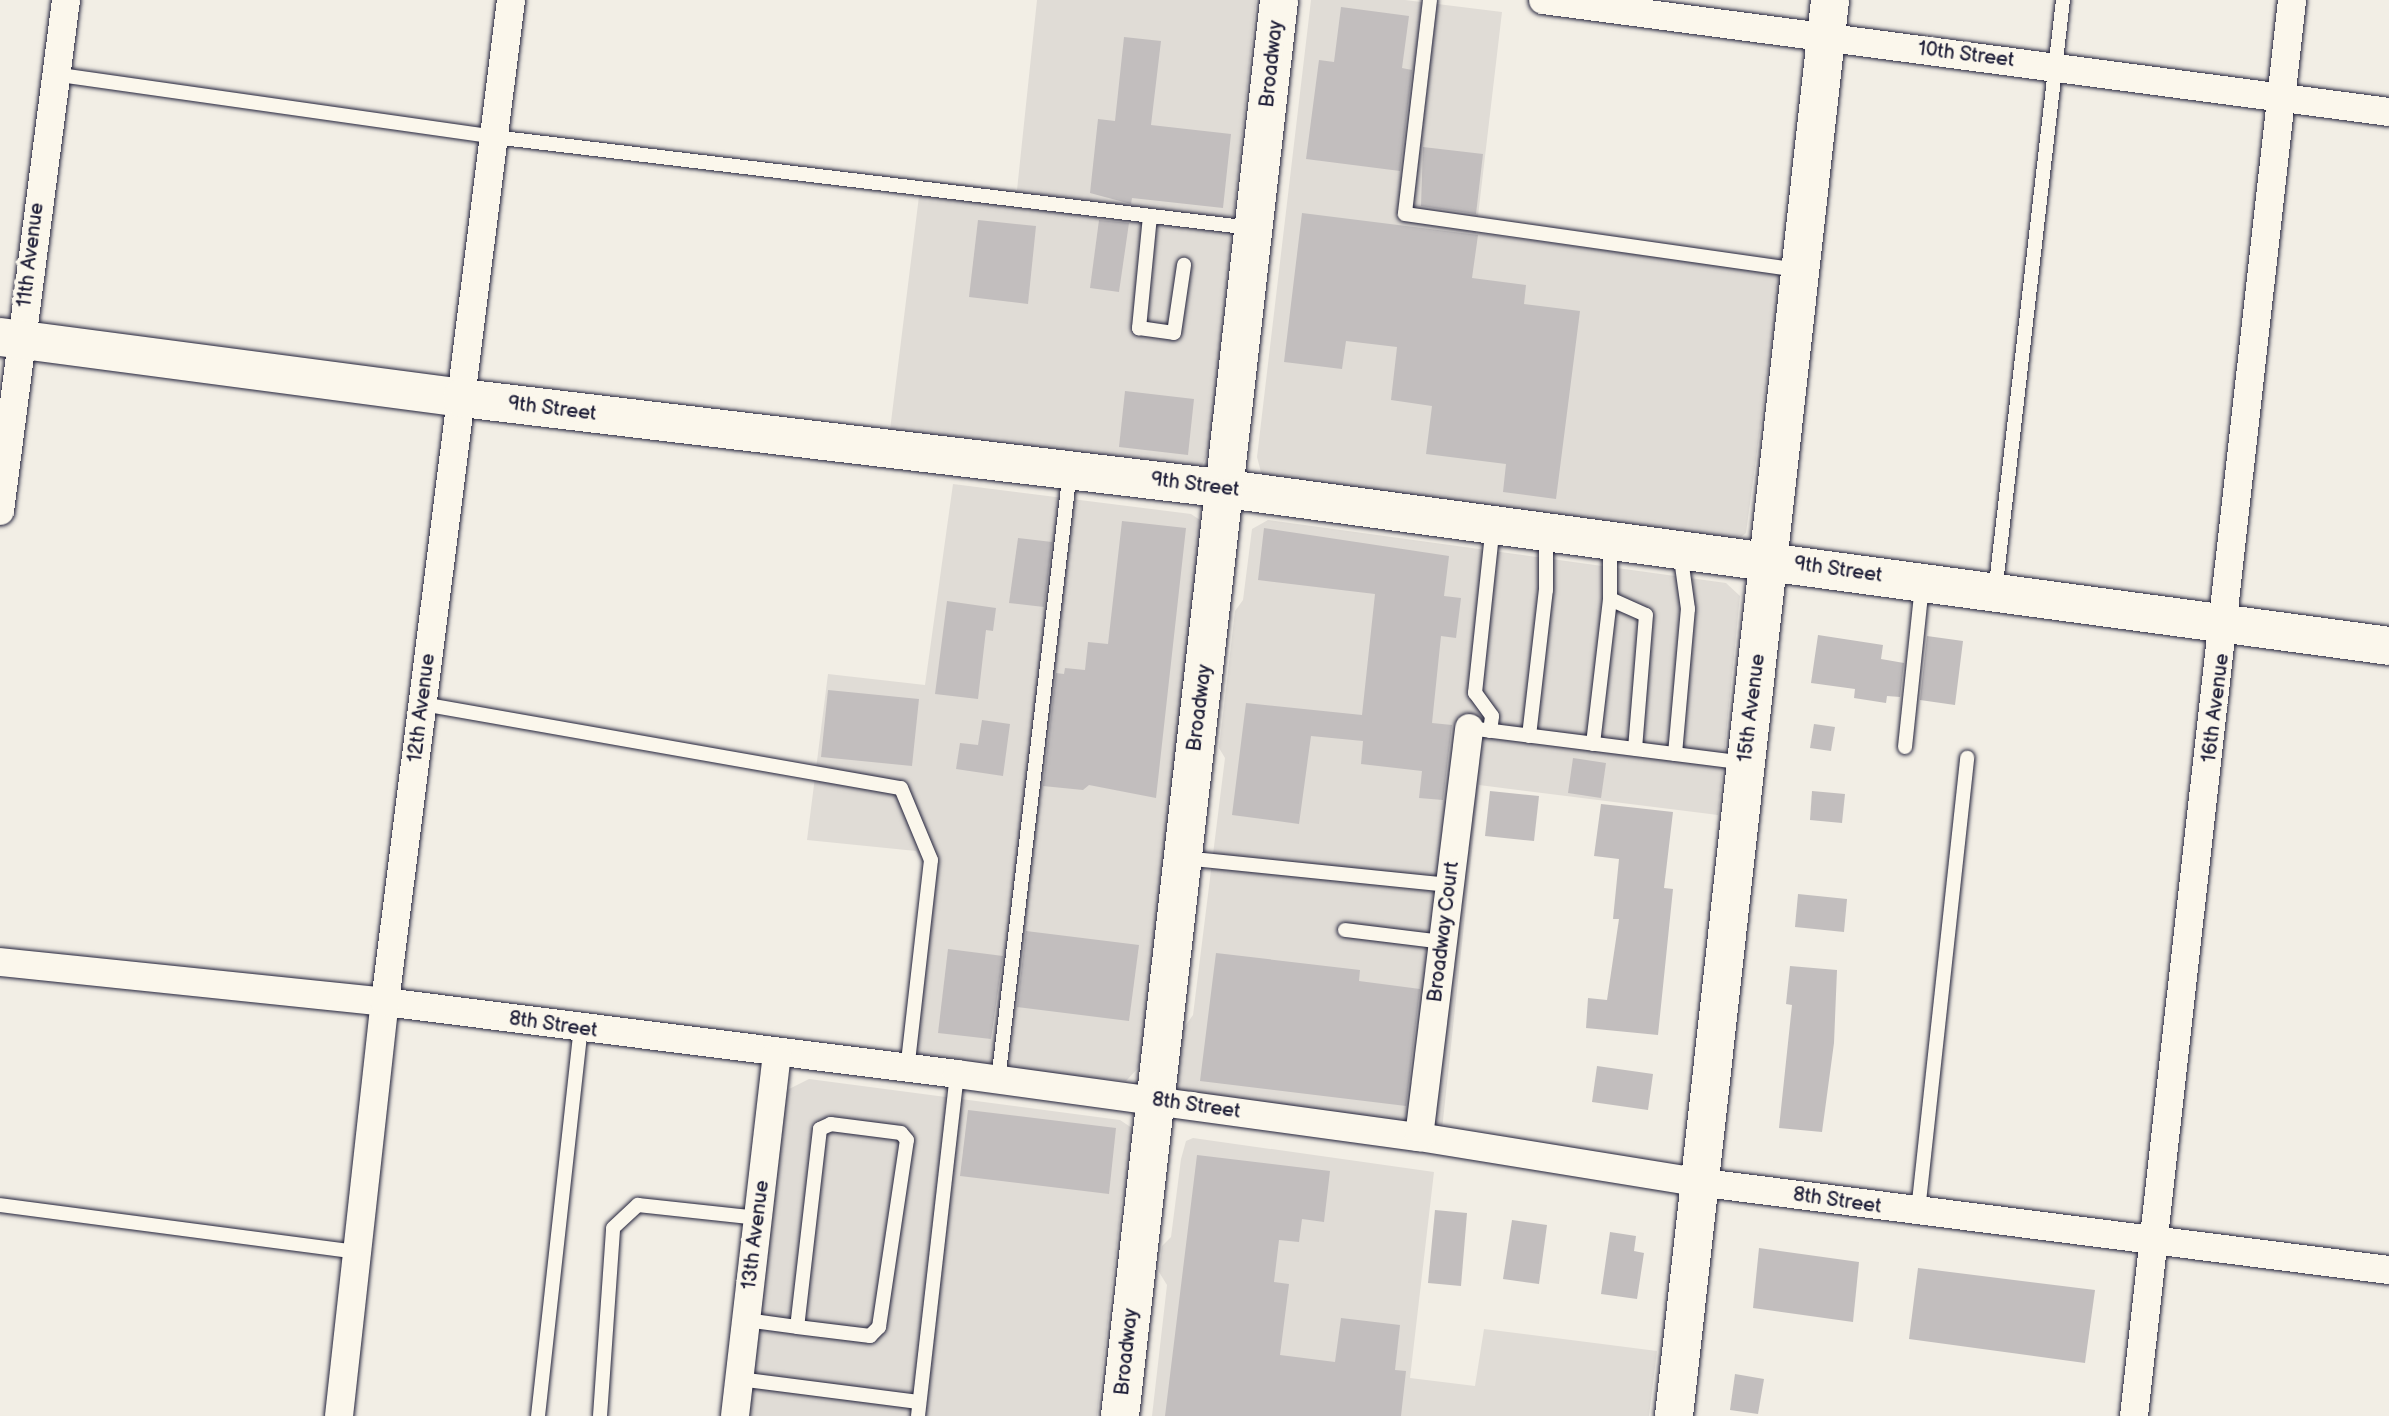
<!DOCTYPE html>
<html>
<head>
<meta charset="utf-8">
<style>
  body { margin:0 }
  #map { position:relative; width:2389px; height:1416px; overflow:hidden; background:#f2eee5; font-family:"Balsamiq Sans",sans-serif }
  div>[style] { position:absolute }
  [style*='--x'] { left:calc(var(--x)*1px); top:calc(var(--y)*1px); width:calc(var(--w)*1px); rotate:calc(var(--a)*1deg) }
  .built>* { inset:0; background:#e0dcd6 }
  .building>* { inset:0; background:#c2bebe }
  .roads { filter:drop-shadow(0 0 2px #22223b) drop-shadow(0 0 2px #22223b) }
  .lane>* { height:14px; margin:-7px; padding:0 7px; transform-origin:7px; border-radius:7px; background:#fbf7ec }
  .street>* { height:28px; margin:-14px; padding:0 14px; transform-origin:14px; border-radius:14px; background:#fbf7ec }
  .secondary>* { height:38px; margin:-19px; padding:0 19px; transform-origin:19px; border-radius:19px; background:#fbf7ec }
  span { translate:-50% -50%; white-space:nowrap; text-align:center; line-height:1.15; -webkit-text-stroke:8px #fbf7ec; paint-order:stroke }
  .street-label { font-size:20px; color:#22223b }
</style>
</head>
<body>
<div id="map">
  <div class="built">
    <div style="clip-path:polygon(1037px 0,1256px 0,1210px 447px,1201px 468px,890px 430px,921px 180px,1017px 190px)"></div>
    <div style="clip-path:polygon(1311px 0,1405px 0,1502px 12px,1476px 233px,1781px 274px,1746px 533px,1737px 540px,1262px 476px,1257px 457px)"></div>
    <div style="clip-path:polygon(953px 484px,1191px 514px,1203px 522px,1208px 547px,1197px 560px,1152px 988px,1139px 1067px,1126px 1081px,900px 1060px,924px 865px,916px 851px,807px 840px,828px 674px,925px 685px)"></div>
    <div style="clip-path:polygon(1268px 520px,1726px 583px,1740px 596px,1718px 815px,1479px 785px,1442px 1130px,1182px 1093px,1177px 1086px,1181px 1032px,1193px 1015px,1225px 758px,1219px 748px,1235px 611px,1243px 600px,1252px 529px)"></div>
    <div style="clip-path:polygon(809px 1079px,1120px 1120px,1132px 1128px,1139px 1138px,1132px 1183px,1122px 1199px,1097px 1416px,747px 1416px,784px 1098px,789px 1089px)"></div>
    <div style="clip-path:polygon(1193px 1138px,1434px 1172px,1410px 1378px,1475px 1386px,1484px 1329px,1657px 1351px,1649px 1416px,1152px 1416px,1167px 1285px,1159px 1272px,1162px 1246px,1171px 1237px,1181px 1159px,1186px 1141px)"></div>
  </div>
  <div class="building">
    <div style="clip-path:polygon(1341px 7px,1409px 16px,1402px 68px,1412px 70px,1400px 171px,1306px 159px,1319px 60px,1334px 62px)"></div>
    <div style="clip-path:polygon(1124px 37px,1161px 41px,1151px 125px,1231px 134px,1223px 208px,1132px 198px,1131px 204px,1090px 193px,1098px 119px,1115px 121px)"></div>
    <div style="clip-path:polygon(1423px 147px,1483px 154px,1476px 214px,1421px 206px)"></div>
    <div style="clip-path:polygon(1302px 213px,1478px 235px,1472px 278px,1526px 285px,1524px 304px,1580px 311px,1556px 499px,1503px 492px,1506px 464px,1426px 454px,1432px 406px,1391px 400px,1397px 347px,1346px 341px,1342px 369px,1284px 362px)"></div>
    <div style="clip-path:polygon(978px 220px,1036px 226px,1028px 304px,969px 297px)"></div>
    <div style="clip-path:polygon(1099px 220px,1129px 223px,1119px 292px,1090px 288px)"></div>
    <div style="clip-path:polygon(1125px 391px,1194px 399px,1188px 455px,1119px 447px)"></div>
    <div style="clip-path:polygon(1122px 521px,1186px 528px,1156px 798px,1089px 785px,1083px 790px,1043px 786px,1056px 673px,1064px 674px,1065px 668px,1085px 670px,1088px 642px,1108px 644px)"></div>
    <div style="clip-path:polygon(1264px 528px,1449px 556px,1444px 596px,1461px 598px,1456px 638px,1441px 636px,1432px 723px,1452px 725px,1443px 800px,1419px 798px,1422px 771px,1361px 764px,1363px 741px,1311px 736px,1299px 824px,1232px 815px,1246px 703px,1362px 715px,1375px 594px,1258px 580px)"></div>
    <div style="clip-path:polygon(1018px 538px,1052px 542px,1044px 607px,1009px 603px)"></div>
    <div style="clip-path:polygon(947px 601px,996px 608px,993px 631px,986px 630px,978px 699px,935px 694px)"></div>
    <div style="clip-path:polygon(1818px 635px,1883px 645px,1881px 659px,1904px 663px,1900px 697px,1887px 696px,1886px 703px,1854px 698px,1855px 689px,1811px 683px)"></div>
    <div style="clip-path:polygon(1927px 636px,1963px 641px,1955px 705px,1920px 700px)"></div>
    <div style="clip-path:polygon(828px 690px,919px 699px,912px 766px,821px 757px)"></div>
    <div style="clip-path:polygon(982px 720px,1010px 724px,1003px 776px,956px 769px,960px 743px,978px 745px)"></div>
    <div style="clip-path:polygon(1814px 724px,1835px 727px,1831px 751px,1810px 748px)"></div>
    <div style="clip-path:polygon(1573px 758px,1606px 763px,1601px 798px,1568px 793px)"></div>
    <div style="clip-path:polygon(1490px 791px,1539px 796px,1534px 841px,1485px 836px)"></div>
    <div style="clip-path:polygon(1812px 791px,1845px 794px,1842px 823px,1810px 820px)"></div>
    <div style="clip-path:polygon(1601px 804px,1673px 812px,1664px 888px,1673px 889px,1658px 1035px,1586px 1028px,1588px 998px,1607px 1000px,1619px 919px,1613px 919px,1619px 859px,1594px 856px)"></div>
    <div style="clip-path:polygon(1798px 894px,1847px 899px,1844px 932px,1795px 927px)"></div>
    <div style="clip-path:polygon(1026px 931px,1139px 945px,1129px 1021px,1017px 1007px)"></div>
    <div style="clip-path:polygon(948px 949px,1003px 956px,991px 1039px,938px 1033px)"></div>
    <div style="clip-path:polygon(1216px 953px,1360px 970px,1359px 981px,1420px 989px,1406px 1106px,1200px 1081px)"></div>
    <div style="clip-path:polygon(1790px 966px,1837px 970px,1834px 1043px,1822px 1132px,1779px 1128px,1792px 1005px,1786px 1004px)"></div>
    <div style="clip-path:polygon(1597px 1066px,1653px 1074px,1648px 1110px,1592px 1102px)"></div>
    <div style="clip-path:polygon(968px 1110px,1116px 1128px,1109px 1194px,960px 1176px)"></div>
    <div style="clip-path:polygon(1197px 1155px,1330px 1171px,1324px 1222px,1302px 1219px,1299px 1242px,1279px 1240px,1274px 1282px,1289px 1284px,1280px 1355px,1335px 1362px,1341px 1318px,1400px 1325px,1395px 1370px,1406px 1371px,1401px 1416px,1165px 1416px)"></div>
    <div style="clip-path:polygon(1435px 1210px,1467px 1213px,1461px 1286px,1428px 1283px)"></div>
    <div style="clip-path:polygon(1512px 1220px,1547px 1225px,1539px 1284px,1503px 1279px)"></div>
    <div style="clip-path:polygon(1610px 1232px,1636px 1236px,1634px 1251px,1644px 1253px,1637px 1299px,1601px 1294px)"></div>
    <div style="clip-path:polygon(1759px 1248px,1859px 1262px,1853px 1322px,1753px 1308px)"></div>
    <div style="clip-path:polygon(1918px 1268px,2095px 1290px,2085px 1363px,1909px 1339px)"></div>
    <div style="clip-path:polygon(1735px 1374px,1764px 1379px,1758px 1414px,1730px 1410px)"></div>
  </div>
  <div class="roads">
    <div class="lane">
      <div style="--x:1430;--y:0;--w:215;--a:96.7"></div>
      <div style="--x:1405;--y:214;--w:399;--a:8.1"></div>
      <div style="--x:53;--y:74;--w:445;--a:8.1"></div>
      <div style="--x:494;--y:137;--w:762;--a:6.85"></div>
      <div style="--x:1150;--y:216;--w:113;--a:95.6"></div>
      <div style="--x:1139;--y:328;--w:35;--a:8"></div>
      <div style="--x:1174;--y:333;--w:69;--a:-81.6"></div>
      <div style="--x:1995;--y:593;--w:597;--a:-83.46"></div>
      <div style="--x:1610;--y:599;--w:39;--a:24"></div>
      <div style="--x:1646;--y:615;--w:134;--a:94.7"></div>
      <div style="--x:423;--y:704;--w:485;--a:10"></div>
      <div style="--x:901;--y:788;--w:78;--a:67.4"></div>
      <div style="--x:931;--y:860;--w:211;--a:96.5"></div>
      <div style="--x:1469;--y:728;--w:278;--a:7.2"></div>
      <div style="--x:1490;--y:731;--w:15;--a:-82"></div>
      <div style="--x:1492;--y:716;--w:29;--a:-126"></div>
      <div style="--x:1475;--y:693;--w:170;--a:-83.9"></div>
      <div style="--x:1529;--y:736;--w:147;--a:-83.4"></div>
      <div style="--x:1546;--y:590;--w:57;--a:-90"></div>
      <div style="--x:1593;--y:744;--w:146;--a:-83.3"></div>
      <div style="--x:1610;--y:599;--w:55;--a:-90"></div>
      <div style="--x:1905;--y:747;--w:164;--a:-84"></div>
      <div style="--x:1675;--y:754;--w:146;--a:-84.9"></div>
      <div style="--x:1688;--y:609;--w:59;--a:-97.9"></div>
      <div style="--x:1183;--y:858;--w:268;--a:5.8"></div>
      <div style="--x:1345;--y:930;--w:99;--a:7"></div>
      <div style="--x:998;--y:1081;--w:614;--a:-83.27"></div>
      <div style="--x:0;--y:1205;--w:360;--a:7.5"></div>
      <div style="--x:1918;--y:1211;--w:456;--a:-83.8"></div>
      <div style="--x:746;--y:1320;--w:51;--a:7.8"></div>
      <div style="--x:797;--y:1327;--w:74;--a:7"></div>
      <div style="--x:870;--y:1336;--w:13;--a:-45"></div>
      <div style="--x:879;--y:1327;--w:189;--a:-81.5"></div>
      <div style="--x:907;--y:1140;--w:9;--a:-131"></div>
      <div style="--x:901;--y:1133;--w:71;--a:-172.7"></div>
      <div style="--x:831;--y:1124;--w:12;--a:156"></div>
      <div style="--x:820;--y:1129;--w:199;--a:96.6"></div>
      <div style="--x:739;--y:1379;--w:181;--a:7.3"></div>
      <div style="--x:538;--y:1416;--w:390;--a:-83.7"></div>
      <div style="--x:600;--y:1416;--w:188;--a:-86"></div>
      <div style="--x:613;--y:1228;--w:34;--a:-43"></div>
      <div style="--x:638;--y:1205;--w:121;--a:6.2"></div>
      <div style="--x:918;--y:1416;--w:344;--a:-83.5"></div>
    </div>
    <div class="street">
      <div style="--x:1543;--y:0;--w:853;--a:7.54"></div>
      <div style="--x:0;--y:511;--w:515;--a:-82.64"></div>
      <div style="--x:0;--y:962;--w:387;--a:5.9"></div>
      <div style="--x:385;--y:1002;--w:577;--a:7.17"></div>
      <div style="--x:957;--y:1074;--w:466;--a:7.8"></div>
      <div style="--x:1419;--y:1137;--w:282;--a:9.2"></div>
      <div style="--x:1697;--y:1182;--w:698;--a:7.25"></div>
      <div style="--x:1419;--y:1137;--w:412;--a:-83"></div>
      <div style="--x:339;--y:1416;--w:417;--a:-83.7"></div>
      <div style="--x:385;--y:1002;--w:1010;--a:-82.83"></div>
      <div style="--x:735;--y:1416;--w:363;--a:-83.4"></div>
      <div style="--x:2134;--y:1416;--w:1425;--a:-83.63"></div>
    </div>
    <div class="secondary">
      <div style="--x:0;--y:337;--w:466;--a:7.5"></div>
      <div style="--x:462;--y:398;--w:770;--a:6.78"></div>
      <div style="--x:1227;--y:489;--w:1173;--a:7.69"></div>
      <div style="--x:1120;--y:1416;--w:1425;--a:-83.59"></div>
      <div style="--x:1674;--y:1416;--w:1425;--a:-83.71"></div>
    </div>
  </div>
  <div class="street-label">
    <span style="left:1966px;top:55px;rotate:7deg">10th Street</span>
    <span style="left:1272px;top:64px;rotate:-84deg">Broadway</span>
    <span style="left:31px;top:255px;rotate:-83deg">11th Avenue</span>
    <span style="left:552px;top:409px;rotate:7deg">9th Street</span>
    <span style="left:1195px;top:485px;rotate:7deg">9th Street</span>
    <span style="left:1838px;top:570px;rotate:8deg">9th Street</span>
    <span style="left:422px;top:708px;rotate:-83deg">12th Avenue</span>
    <span style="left:1200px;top:708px;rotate:-83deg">Broadway</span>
    <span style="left:1752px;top:708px;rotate:-83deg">15th Avenue</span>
    <span style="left:2216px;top:708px;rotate:-83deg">16th Avenue</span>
    <span style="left:1444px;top:932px;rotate:-83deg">Broadway Court</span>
    <span style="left:553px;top:1025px;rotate:8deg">8th Street</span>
    <span style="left:1196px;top:1106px;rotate:8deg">8th Street</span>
    <span style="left:1837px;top:1201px;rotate:8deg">8th Street</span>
    <span style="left:756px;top:1235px;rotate:-83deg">13th Avenue</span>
    <span style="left:1127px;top:1352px;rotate:-84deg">Broadway</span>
  </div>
</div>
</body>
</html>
